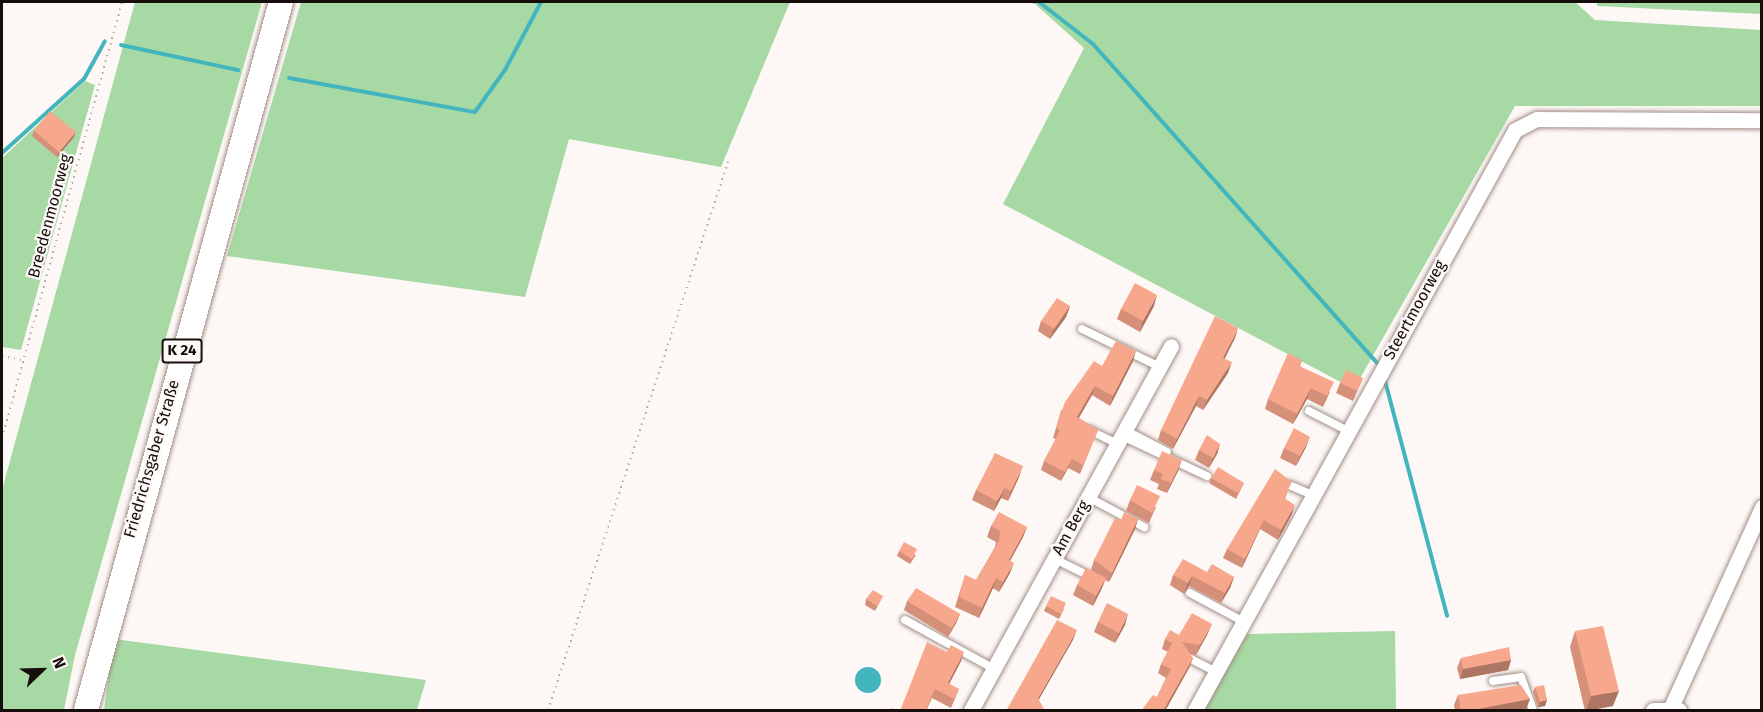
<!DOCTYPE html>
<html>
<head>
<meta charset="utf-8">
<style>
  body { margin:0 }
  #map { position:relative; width:1763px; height:712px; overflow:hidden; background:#fdf8f6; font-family:"Fira Sans",sans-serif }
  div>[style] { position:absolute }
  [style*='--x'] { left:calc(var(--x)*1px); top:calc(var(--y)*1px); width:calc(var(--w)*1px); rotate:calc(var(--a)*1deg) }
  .green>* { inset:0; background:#a7d9a4 }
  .water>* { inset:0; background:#43b5bf }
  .round { border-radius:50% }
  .stream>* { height:4px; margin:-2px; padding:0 2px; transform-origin:2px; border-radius:2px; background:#43b5bf }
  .path>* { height:2px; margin-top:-1px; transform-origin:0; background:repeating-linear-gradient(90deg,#b1aca9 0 1.5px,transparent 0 6px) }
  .roads { filter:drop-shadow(0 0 2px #a28d86) drop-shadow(0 0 2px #a28d86) }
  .service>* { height:8px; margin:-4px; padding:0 4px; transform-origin:4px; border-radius:4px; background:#fff }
  .minor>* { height:15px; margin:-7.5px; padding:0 7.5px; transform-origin:7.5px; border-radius:7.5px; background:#fff }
  .primary>* { height:24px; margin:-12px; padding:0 12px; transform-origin:12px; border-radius:12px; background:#fff }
  .wall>* { inset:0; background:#d49078 }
  .shaded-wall>* { inset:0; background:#ad7662 }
  .building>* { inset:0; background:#f7a88c }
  span { translate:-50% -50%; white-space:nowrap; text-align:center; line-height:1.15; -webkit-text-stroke:4.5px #fdf8f6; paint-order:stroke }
  .shield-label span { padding:2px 4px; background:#fdf8f6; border:2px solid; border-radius:4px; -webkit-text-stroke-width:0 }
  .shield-label { font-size:15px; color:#150e0b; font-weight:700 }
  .street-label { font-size:16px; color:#150e0b }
  .frame { position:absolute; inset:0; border:3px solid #150e0b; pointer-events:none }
  .north { position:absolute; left:12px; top:640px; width:60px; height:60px; -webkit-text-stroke:4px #fdf8f6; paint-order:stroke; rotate:67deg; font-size:16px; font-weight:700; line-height:24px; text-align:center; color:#150e0b }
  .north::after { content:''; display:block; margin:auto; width:21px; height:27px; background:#150e0b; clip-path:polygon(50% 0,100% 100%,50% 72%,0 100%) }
</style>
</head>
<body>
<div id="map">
  <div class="green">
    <div style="clip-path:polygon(135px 2px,262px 2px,75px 655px,64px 710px,2px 710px,2px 490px)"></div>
    <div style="clip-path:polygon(301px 2px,790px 2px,721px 167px,569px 139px,525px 297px,227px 256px)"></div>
    <div style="clip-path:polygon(1025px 2px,1575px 2px,1595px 20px,1761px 30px,1761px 106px,1515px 106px,1354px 389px,1003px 204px,1084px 48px,1035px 4px)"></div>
    <div style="clip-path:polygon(1597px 2px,1761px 2px,1761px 14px,1597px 6px)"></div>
    <div style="clip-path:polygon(85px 81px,95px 85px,21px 350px,2px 347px,2px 158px)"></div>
    <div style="clip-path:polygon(1395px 631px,1396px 710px,1203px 710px,1247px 634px)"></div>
    <div style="clip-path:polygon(114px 639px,426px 680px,417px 710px,104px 710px)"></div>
  </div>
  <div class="water">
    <div class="round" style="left:855px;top:667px;width:26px;height:26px"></div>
  </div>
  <div class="stream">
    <div style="--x:1039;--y:2;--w:68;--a:37.9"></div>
    <div style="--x:1093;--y:44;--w:427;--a:48.3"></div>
    <div style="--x:121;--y:45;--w:120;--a:12.1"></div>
    <div style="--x:289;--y:78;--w:189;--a:10.4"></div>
    <div style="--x:475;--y:112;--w:52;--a:-54.5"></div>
    <div style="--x:505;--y:70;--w:77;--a:-62.1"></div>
    <div style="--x:2;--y:153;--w:110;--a:-42.1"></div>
    <div style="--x:84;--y:79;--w:43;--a:-61.1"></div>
    <div style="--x:1384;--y:377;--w:247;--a:75.2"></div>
  </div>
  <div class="path">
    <div style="--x:2;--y:356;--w:21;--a:11"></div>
    <div style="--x:2;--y:438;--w:452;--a:-74.6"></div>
    <div style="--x:548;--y:710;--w:577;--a:-71.82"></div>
  </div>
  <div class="roads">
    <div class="service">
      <div style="--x:1082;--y:329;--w:87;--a:26"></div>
      <div style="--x:1309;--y:411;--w:44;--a:27.1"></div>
      <div style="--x:1089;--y:430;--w:32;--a:26"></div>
      <div style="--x:1125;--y:430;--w:47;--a:27.6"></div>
      <div style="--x:1122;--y:436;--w:94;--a:25.2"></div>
      <div style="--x:1289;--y:485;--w:26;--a:23"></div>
      <div style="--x:1088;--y:497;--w:64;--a:28.2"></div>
      <div style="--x:1055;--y:559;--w:40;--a:26.6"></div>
      <div style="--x:1190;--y:593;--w:61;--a:28.2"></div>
      <div style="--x:905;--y:620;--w:102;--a:28.8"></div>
      <div style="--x:1185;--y:656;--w:35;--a:27"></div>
      <div style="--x:1493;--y:681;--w:28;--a:-8"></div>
      <div style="--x:1521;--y:677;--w:35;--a:70"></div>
    </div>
    <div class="minor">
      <div style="--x:1671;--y:707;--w:220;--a:-65.5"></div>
      <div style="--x:971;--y:710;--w:415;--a:-61.2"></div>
      <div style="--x:1195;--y:710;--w:662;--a:-61.11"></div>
      <div style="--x:1515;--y:130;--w:25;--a:-27"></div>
      <div style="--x:1537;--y:119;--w:225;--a:0.3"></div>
      <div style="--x:1653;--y:710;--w:26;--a:0"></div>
    </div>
    <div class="primary">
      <div style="--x:86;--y:710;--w:734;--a:-74.6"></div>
    </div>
  </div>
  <div class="wall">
    <div style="clip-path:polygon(34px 131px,74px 137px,57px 157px,32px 136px)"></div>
    <div style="clip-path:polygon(1070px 306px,1066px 317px,1050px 339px,1038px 331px,1041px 321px)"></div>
    <div style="clip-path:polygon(1154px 306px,1140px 332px,1117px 319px,1121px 309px)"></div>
    <div style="clip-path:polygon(1235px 338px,1224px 359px,1228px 373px,1203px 410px,1196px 406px,1173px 449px,1158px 440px,1161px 430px)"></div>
    <div style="clip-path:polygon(1302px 360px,1300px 366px,1330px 392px,1323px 407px,1307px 399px,1293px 424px,1265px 409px,1268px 399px)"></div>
    <div style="clip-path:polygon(1133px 361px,1110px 406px,1092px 395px,1079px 418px,1098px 430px,1080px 474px,1068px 468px,1061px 481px,1041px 470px,1044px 461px,1056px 439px,1053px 438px,1061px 411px,1102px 366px)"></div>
    <div style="clip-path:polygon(1363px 378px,1353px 401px,1336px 393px,1340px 383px)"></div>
    <div style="clip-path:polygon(1220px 444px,1217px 454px,1209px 468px,1195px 460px,1199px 450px)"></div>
    <div style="clip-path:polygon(1306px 447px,1296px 466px,1280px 458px,1284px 448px)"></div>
    <div style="clip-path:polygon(1154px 470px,1178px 471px,1167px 493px,1157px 489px,1159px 484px,1150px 480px)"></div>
    <div style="clip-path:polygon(1019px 477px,1008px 501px,1001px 498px,994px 511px,972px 500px,976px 490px)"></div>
    <div style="clip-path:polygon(1211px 478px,1244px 483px,1236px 499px,1209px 483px)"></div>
    <div style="clip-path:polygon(1288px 491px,1285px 498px,1292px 514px,1278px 540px,1260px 529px,1242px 568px,1223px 558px,1227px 549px)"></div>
    <div style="clip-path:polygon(1130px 500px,1156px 507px,1149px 523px,1126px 511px)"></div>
    <div style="clip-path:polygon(1138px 519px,1135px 529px,1109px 582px,1105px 580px,1102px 588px,1093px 606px,1073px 595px,1077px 585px,1096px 573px,1091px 570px,1094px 560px,1121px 520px)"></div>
    <div style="clip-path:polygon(991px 526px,1027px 527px,1023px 537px,1010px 561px,1010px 573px,999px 592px,993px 588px,979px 618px,955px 607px,965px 575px,976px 580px,995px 547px,996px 542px,987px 537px)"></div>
    <div style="clip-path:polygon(899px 551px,916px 555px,910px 564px,897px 556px)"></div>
    <div style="clip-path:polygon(1207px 572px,1234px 577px,1230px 588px,1221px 603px,1189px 586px,1184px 594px,1170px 585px,1173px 575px)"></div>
    <div style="clip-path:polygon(883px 596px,875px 611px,865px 605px,866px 599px)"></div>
    <div style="clip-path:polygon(907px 601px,960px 614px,956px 623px,948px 637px,904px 610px)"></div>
    <div style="clip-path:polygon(1046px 606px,1064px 609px,1059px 619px,1044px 611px)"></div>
    <div style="clip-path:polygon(1098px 622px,1125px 625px,1115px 643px,1094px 632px)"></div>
    <div style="clip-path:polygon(1575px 631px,1613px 706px,1585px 711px,1570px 647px)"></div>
    <div style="clip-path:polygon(1208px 633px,1196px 655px,1190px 654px,1193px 658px,1189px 668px,1165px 711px,1141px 711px,1157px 697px,1166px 678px,1158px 673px,1161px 664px,1168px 652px,1162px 649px,1165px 639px,1179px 635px)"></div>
    <div style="clip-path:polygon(1461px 658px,1511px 660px,1508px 670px,1460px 679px,1457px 668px)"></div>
    <div style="clip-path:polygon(961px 661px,949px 684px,959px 689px,951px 708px,932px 698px,926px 711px,900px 711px)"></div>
    <div style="clip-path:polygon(1535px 687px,1547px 700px,1545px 706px,1538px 707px,1533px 692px)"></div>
    <div style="clip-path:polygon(1458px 695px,1530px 699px,1526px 709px,1518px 711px,1455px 711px,1454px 705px)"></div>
  </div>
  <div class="shaded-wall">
    <div style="clip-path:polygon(76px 132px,74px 137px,57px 157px,59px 152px)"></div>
    <div style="clip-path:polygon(1157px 295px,1154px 306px,1140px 332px,1143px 321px)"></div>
    <div style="clip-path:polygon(1070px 306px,1066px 317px,1050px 339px,1054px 329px)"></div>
    <div style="clip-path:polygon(1238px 328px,1235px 338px,1220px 368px,1223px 358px)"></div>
    <div style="clip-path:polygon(1136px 351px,1133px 361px,1110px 406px,1113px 396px)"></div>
    <div style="clip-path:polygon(1232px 362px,1228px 373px,1203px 410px,1207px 400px)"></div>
    <div style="clip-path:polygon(1095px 386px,1092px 395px,1073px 427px,1077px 417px)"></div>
    <div style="clip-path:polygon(1311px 388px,1307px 399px,1293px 424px,1297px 414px)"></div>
    <div style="clip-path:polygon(1199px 396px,1196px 406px,1173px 449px,1177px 439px)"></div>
    <div style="clip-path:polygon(1310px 437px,1306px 447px,1296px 466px,1300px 456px)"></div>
    <div style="clip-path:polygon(1220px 444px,1217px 454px,1209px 468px,1213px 458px)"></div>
    <div style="clip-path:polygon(1072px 459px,1068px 468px,1061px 481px,1065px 472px)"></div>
    <div style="clip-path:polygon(1182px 460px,1178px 471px,1167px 493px,1171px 483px)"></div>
    <div style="clip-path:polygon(1023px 466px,1019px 477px,1008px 501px,1011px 491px)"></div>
    <div style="clip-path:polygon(1005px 488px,1001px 498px,994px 511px,997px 501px)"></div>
    <div style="clip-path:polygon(1295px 505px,1292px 514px,1278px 540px,1281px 530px)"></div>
    <div style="clip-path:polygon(1138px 519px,1135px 529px,1109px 582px,1112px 573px)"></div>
    <div style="clip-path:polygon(1264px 520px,1260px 529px,1242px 568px,1245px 559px)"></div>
    <div style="clip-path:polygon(1027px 527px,1023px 537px,1005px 570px,1009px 560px)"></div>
    <div style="clip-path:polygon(1014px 563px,1010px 573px,999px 592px,1003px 582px)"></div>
    <div style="clip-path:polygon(1192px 576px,1189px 586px,1184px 594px,1188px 583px)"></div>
    <div style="clip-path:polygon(1234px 577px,1230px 588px,1221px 603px,1225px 593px)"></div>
    <div style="clip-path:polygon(996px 578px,993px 588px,979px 618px,982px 608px)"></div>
    <div style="clip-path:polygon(1106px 578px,1102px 588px,1093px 606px,1096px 596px)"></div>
    <div style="clip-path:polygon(960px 614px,956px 623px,948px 637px,952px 628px)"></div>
    <div style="clip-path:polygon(1128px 614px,1125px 625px,1115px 643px,1119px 633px)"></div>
    <div style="clip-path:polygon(1212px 624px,1208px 633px,1196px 655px,1200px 645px)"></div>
    <div style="clip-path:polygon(1077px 630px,1073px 640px,1034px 708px,1038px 698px)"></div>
    <div style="clip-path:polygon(964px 652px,961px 661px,945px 692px,948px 683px)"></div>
    <div style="clip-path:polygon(1193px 658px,1189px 668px,1165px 711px,1163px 711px)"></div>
    <div style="clip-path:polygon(1511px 660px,1508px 670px,1460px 679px,1463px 669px)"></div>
    <div style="clip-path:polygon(1619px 691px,1613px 706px,1586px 711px,1591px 696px)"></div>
    <div style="clip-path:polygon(1530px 699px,1526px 709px,1518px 711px,1467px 711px)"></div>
    <div style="clip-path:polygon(1547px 700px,1545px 706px,1538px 707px,1540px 702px)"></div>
  </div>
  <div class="building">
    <div style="clip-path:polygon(50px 111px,76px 132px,59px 152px,34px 131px)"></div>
    <div style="clip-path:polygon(1135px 283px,1157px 295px,1143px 321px,1121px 309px)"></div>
    <div style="clip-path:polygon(1057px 298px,1070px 306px,1054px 329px,1041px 321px)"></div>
    <div style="clip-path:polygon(1215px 316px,1238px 328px,1223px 358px,1232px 362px,1207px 400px,1199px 396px,1177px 439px,1161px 430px)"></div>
    <div style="clip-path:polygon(1116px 341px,1136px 351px,1113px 396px,1095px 386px,1077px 417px,1098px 430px,1083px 465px,1072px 459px,1065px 472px,1044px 461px,1060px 430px,1056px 428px,1065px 402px,1094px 361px,1102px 366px)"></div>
    <div style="clip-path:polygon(1288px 353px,1302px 360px,1299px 366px,1334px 382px,1327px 396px,1311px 388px,1297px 414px,1268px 399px)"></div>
    <div style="clip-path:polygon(1346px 370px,1363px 378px,1357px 391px,1340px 383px)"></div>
    <div style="clip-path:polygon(1294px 428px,1310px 437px,1300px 456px,1284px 448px)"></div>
    <div style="clip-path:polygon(1207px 435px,1220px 444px,1213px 458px,1199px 450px)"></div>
    <div style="clip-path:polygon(1162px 451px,1182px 460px,1171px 483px,1161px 479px,1163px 474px,1154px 470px)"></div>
    <div style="clip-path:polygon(995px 453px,1023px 466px,1011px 491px,1005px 488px,997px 501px,976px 490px)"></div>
    <div style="clip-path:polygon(1218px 467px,1244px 483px,1238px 493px,1211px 478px)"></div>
    <div style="clip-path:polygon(1275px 469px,1292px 482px,1284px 498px,1295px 505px,1281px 530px,1264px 520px,1245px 559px,1227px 549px)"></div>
    <div style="clip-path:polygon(1137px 485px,1160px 496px,1152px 513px,1130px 500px)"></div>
    <div style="clip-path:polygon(999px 512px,1027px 527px,1009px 560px,1014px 563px,1003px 582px,996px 578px,982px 608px,959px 597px,965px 575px,976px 580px,999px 541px,1000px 531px,991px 526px)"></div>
    <div style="clip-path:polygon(1124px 512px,1138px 519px,1112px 573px,1094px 560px,1115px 518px,1121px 520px)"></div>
    <div style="clip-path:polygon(904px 542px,917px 549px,912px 559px,899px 551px)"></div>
    <div style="clip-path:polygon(1183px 559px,1207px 572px,1212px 564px,1234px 577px,1225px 593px,1192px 576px,1188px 583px,1173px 575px)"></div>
    <div style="clip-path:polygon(1086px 568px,1106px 578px,1096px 596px,1077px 585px)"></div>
    <div style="clip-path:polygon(916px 588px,960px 614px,952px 628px,907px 601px)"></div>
    <div style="clip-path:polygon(873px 590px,883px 596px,877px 606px,866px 599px)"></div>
    <div style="clip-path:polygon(1051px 596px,1066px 603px,1061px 614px,1046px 606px)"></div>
    <div style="clip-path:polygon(1107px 603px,1128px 614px,1119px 633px,1098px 622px)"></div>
    <div style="clip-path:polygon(1192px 613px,1212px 624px,1200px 645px,1182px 642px,1193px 658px,1163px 711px,1141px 711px,1153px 695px,1157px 697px,1171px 669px,1161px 664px,1172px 643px,1165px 639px,1170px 630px,1179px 635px)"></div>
    <div style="clip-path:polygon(1057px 620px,1077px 630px,1038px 698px,1045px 711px,1006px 711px)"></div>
    <div style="clip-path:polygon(1603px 626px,1619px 691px,1591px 696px,1575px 631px)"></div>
    <div style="clip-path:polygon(927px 642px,947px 652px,951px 645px,964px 652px,948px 683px,959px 689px,954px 699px,935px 689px,925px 711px,900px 711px)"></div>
    <div style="clip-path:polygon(1509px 647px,1511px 660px,1463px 669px,1461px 658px)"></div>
    <div style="clip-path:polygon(1521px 685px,1530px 699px,1467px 711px,1461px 711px,1458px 695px)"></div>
    <div style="clip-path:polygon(1544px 685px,1547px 700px,1540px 702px,1535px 687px)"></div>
    <div style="clip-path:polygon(891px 708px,899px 711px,890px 711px)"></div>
  </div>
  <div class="shield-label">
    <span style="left:182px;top:351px">K 24</span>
  </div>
  <div class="street-label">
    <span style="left:50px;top:216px;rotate:-75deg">Breedenmoorweg</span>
    <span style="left:1415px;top:310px;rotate:-61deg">Steertmoorweg</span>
    <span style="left:152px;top:459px;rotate:-74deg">Friedrichsgaber Straße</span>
    <span style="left:1071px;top:528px;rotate:-61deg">Am Berg</span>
  </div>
  <div class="frame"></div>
  <div class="north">N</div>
</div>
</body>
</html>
